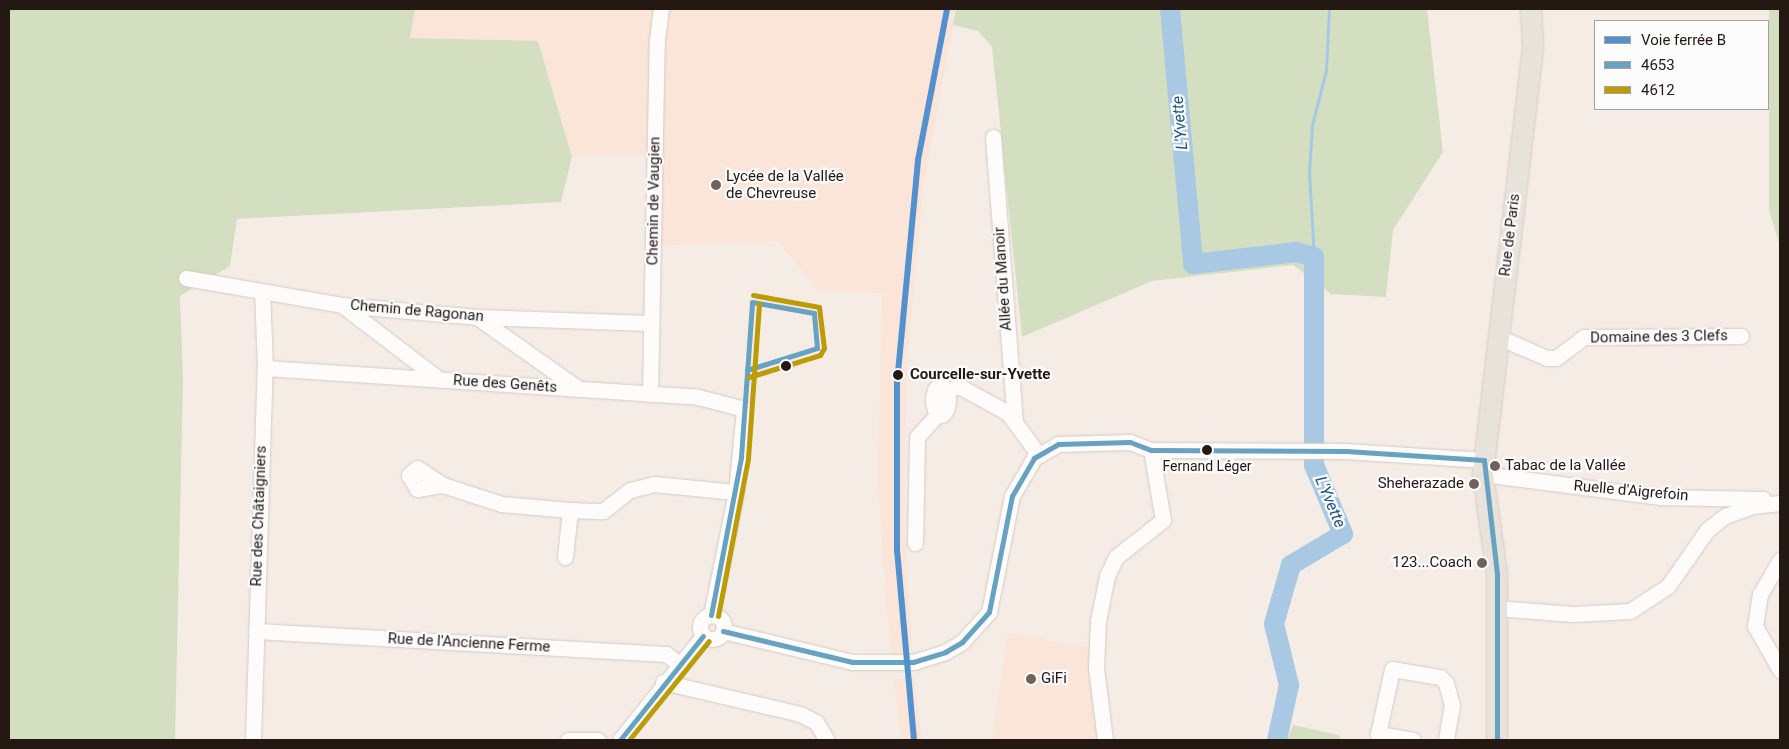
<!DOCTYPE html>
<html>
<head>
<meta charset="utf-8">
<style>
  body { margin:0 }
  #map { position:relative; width:1789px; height:749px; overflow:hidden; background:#f6ece6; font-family:Roboto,sans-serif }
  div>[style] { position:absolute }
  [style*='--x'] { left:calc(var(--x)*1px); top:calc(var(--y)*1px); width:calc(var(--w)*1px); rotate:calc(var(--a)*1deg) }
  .built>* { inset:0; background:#fae5d8 }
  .green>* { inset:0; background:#d4dfc2 }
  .stream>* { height:3px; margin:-1.5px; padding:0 1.5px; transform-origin:1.5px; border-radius:1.5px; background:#a8c8e4 }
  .river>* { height:20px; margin:-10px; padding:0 10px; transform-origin:10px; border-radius:10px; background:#a8c8e4 }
  .roads { filter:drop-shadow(0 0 1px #d4cac3) drop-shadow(0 0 1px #d4cac3) }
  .minor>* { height:15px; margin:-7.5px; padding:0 7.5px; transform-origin:7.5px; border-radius:7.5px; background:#fefcfb }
  .minor>.ring { margin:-7.5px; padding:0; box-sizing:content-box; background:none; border:15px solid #fefcfb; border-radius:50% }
  .major>* { height:20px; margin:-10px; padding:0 10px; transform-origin:10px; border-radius:10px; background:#e7e2da }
  .bus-1>* { height:5px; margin:-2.5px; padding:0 2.5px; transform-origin:2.5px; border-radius:2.5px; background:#67a2c2 }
  .bus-2>* { height:5px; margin:-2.5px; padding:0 2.5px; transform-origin:2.5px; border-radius:2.5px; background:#bd9b05 }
  .rail-1>* { height:6px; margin:-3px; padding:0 3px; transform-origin:3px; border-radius:3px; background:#5291ce }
  .dots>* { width:14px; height:14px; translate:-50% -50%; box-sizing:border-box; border:2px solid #fcfcfc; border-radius:50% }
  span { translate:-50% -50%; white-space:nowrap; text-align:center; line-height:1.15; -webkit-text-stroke:4.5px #fcfcfc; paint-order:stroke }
  .bus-label { font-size:14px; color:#231812 }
  .poi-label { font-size:15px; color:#231812 }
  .left { translate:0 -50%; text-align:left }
  .right { translate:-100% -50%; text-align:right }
  .street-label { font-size:15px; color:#231812 }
  .stop-label { font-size:15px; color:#231812; font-weight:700 }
  .water-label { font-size:16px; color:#1b527c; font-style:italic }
  .frame { position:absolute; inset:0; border:10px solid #231812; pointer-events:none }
  .legend { position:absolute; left:1594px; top:20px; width:175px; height:90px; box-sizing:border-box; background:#fcfcfc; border:1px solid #a5a19e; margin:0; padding:6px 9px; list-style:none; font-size:15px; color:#231812 }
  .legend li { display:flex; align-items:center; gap:10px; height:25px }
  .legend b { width:25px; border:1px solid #a5a19e }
</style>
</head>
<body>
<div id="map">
  <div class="built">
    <div style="clip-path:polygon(415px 9px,956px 9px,924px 183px,907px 359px,904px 514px,912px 652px,891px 655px,883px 563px,878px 478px,882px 293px,818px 291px,778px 241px,650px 246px,652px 154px,572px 157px,538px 41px,410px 38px)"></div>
    <div style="clip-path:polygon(1008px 632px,1092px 649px,1105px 740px,992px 740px)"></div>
    <div style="clip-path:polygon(914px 678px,922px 740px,901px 740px,894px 679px)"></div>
  </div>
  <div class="green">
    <div style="clip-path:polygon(9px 9px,415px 9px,410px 38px,538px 41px,572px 157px,561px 202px,237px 219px,230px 266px,180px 296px,183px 381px,175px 740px,9px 740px)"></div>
    <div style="clip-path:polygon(956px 9px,1427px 9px,1443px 152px,1393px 230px,1386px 297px,1331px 294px,1293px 265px,1152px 281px,1022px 337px,992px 47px,978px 31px,953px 25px)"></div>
    <div style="clip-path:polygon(1769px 9px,1780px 9px,1780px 247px,1769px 210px)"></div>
    <div style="clip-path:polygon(1293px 725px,1339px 735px,1340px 740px,1287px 740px)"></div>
  </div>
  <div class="stream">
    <div style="--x:1314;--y:257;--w:84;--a:-93.4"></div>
    <div style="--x:1309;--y:173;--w:48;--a:-86.4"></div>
    <div style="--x:1312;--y:125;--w:57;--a:-75.7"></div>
    <div style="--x:1326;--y:70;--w:61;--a:-87.2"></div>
  </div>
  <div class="river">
    <div style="--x:1170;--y:9;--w:256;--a:84.8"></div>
    <div style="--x:1193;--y:264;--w:104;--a:-6.6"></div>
    <div style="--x:1296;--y:252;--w:19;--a:16"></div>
    <div style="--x:1314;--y:257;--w:208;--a:90"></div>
    <div style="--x:1314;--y:465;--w:75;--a:67.2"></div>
    <div style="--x:1343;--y:534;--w:61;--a:149.2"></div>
    <div style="--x:1291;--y:565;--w:61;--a:106.1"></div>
    <div style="--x:1274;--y:624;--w:63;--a:76.2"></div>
    <div style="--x:1289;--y:685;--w:56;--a:102.3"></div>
  </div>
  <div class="roads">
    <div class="minor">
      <div style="--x:993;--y:137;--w:284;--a:85.6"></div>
      <div style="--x:186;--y:278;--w:158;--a:9.8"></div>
      <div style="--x:342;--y:305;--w:136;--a:5.1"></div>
      <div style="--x:477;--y:317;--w:173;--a:2"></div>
      <div style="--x:342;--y:305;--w:123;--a:37.4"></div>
      <div style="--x:477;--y:317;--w:125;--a:35.2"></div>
      <div style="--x:1498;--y:337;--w:53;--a:23.2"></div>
      <div style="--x:1547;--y:358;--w:9;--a:0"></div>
      <div style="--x:1556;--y:358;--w:35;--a:-37"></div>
      <div style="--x:1584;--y:337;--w:157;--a:-0.4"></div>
      <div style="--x:265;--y:368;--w:434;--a:3.8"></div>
      <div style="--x:698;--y:397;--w:48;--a:14.6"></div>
      <div style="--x:744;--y:409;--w:83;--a:95.5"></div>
      <div style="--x:736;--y:492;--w:126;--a:101.5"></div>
      <div class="ring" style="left:933px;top:385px;width:-3px;height:-3px"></div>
      <div style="--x:945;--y:391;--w:15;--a:-20"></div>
      <div style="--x:959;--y:386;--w:56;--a:28.9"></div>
      <div style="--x:1008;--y:413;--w:51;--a:53.8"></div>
      <div style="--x:650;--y:394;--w:354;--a:-88.9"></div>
      <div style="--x:657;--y:40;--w:31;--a:-83"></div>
      <div style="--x:1483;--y:474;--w:179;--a:7.4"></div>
      <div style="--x:1661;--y:497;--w:102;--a:1.1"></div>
      <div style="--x:443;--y:485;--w:31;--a:-147"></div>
      <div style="--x:417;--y:468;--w:11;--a:139"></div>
      <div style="--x:409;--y:475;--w:16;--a:60"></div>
      <div style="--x:417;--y:489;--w:26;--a:-9"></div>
      <div style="--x:443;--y:485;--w:61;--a:18.1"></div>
      <div style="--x:501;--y:504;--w:69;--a:5"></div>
      <div style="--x:915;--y:543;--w:106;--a:-88.9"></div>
      <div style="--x:917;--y:437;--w:28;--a:-48"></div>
      <div style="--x:936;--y:416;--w:18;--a:-81"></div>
      <div style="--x:565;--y:557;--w:47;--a:-83.9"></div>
      <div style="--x:570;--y:510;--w:33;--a:2"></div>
      <div style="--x:603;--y:511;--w:34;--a:-38"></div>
      <div style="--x:630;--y:490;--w:25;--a:-14"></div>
      <div style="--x:654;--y:484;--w:82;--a:5.6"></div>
      <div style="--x:1780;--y:560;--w:39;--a:120"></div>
      <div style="--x:1760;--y:594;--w:32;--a:99"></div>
      <div style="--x:1755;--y:626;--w:51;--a:60.4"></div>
      <div style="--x:1496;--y:608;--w:77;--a:4.5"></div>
      <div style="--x:1573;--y:614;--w:57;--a:-3"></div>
      <div style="--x:1630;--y:611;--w:45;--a:-33.3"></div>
      <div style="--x:1668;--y:586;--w:68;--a:-55.1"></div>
      <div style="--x:1707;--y:530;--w:23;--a:-38"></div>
      <div style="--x:1725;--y:516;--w:29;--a:-20"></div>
      <div style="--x:1752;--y:506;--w:28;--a:-6"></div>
      <div class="ring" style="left:700px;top:615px;width:9px;height:9px"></div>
      <div style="--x:256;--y:631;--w:411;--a:3.2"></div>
      <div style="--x:666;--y:654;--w:15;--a:37"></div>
      <div style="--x:723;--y:631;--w:133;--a:13.5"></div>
      <div style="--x:852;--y:662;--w:61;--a:0"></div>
      <div style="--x:913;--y:662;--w:34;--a:-17"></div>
      <div style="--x:945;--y:652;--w:20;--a:-30"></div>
      <div style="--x:962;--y:642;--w:40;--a:-48"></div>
      <div style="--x:989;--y:612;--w:118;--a:-78.8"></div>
      <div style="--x:1012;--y:496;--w:44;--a:-59.9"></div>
      <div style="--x:1034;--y:458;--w:28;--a:-30"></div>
      <div style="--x:1058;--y:444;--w:72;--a:-1.6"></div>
      <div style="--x:1130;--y:442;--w:22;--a:21"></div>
      <div style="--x:1151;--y:450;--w:195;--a:0.3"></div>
      <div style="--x:1346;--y:451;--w:138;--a:3.7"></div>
      <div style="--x:663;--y:682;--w:141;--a:13.1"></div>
      <div style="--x:800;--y:714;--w:18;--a:27"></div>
      <div style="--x:816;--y:722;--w:21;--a:59"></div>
      <div style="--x:253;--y:740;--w:372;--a:-88.2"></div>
      <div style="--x:265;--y:368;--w:77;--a:-92.2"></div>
      <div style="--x:568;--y:740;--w:30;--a:0"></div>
      <div style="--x:620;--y:740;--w:133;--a:-51.4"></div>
      <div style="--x:1105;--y:740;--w:73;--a:-97.1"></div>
      <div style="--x:1096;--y:668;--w:47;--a:-87.6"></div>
      <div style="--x:1098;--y:621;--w:46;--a:-78.7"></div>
      <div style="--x:1107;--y:576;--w:21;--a:-65"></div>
      <div style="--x:1116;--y:557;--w:60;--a:-38.2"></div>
      <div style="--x:1163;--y:520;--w:71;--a:-99.7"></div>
      <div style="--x:1413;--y:740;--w:36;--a:-170"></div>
      <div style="--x:1378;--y:734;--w:66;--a:-77.8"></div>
      <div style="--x:1392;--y:669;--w:49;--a:9.5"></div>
      <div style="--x:1440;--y:677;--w:8;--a:45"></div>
      <div style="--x:1446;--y:683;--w:23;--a:75"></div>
      <div style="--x:1452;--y:705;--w:36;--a:100"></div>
    </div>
    <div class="major">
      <div style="--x:1497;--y:740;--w:166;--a:-90"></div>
      <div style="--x:1497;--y:574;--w:101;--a:-98"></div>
      <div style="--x:1483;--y:474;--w:431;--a:-83.3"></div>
      <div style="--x:1533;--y:46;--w:37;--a:-93"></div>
    </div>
  </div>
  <div class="bus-1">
    <div style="--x:747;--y:370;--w:73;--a:-17.4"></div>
    <div style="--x:817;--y:348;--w:35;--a:-95"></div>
    <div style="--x:814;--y:313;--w:63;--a:-169.9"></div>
    <div style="--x:1484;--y:460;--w:115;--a:83.5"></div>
    <div style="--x:1497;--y:574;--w:166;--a:90"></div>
    <div style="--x:711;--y:615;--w:161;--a:-79.2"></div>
    <div style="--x:741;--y:457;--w:155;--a:-85.9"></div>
    <div style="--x:723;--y:631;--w:133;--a:13.5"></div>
    <div style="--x:852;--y:662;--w:61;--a:0"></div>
    <div style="--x:913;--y:662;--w:34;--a:-17"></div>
    <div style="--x:945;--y:652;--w:20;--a:-30"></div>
    <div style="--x:962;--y:642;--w:40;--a:-48"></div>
    <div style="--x:989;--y:612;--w:118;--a:-78.8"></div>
    <div style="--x:1012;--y:496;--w:44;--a:-59.9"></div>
    <div style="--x:1034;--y:458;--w:28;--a:-30"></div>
    <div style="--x:1058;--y:444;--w:72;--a:-1.6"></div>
    <div style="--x:1130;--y:442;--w:22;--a:21"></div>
    <div style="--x:1151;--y:450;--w:195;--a:0.3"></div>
    <div style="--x:1346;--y:451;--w:138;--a:3.7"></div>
    <div style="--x:620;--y:740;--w:133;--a:-51.4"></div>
  </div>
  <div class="bus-2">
    <div style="--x:749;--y:377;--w:74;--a:-17.2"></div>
    <div style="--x:820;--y:355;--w:8;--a:-60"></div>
    <div style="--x:824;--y:348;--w:41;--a:-97"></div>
    <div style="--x:819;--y:307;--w:67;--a:-169.7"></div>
    <div style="--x:718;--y:616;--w:161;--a:-79.2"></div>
    <div style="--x:748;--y:458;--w:155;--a:-85.9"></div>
    <div style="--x:629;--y:740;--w:127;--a:-51.1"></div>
  </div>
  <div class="rail-1">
    <div style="--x:914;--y:740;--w:190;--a:-95.1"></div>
    <div style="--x:897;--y:551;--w:168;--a:-90"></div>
    <div style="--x:897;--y:383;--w:224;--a:-84.6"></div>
    <div style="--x:918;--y:160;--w:154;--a:-79.1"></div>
  </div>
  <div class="dots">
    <div style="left:716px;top:185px;background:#6d625c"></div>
    <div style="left:786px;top:366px;background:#231812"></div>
    <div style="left:898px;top:375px;background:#231812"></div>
    <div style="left:1207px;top:450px;background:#231812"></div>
    <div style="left:1495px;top:466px;background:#6d625c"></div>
    <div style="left:1474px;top:484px;background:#6d625c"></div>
    <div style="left:1482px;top:563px;background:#6d625c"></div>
    <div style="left:1031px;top:679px;background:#6d625c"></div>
  </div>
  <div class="bus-label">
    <span style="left:1207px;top:466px">Fernand Léger</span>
  </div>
  <div class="poi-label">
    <span class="left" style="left:726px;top:185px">Lycée de la Vallée<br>de Chevreuse</span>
    <span class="left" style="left:1505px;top:466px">Tabac de la Vallée</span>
    <span class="right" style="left:1464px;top:484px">Sheherazade</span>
    <span class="right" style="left:1472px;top:563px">123...Coach</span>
    <span class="left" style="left:1041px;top:679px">GiFi</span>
  </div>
  <div class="street-label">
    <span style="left:654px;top:201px;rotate:-89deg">Chemin de Vaugien</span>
    <span style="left:1510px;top:235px;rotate:-83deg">Rue de Paris</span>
    <span style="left:1003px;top:279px;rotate:-94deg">Allée du Manoir</span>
    <span style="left:417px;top:311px;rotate:5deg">Chemin de Ragonan</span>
    <span style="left:1659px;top:337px;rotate:-1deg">Domaine des 3 Clefs</span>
    <span style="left:505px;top:384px;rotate:4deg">Rue des Genêts</span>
    <span style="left:1631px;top:491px;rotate:5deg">Ruelle d'Aigrefoin</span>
    <span style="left:259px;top:516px;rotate:-88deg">Rue des Châtaigniers</span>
    <span style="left:469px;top:643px;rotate:3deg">Rue de l'Ancienne Ferme</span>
  </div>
  <div class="stop-label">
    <span class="left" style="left:910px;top:375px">Courcelle-sur-Yvette</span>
  </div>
  <div class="water-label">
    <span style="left:1180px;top:123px;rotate:-95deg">L'Yvette</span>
    <span style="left:1330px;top:502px;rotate:67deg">L'Yvette</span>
  </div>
  <div class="frame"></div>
  <ul class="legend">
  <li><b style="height:6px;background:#5291ce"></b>Voie ferrée B</li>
  <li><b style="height:6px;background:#67a2c2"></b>4653</li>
  <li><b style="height:6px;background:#bd9b05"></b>4612</li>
  </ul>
</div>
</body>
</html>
